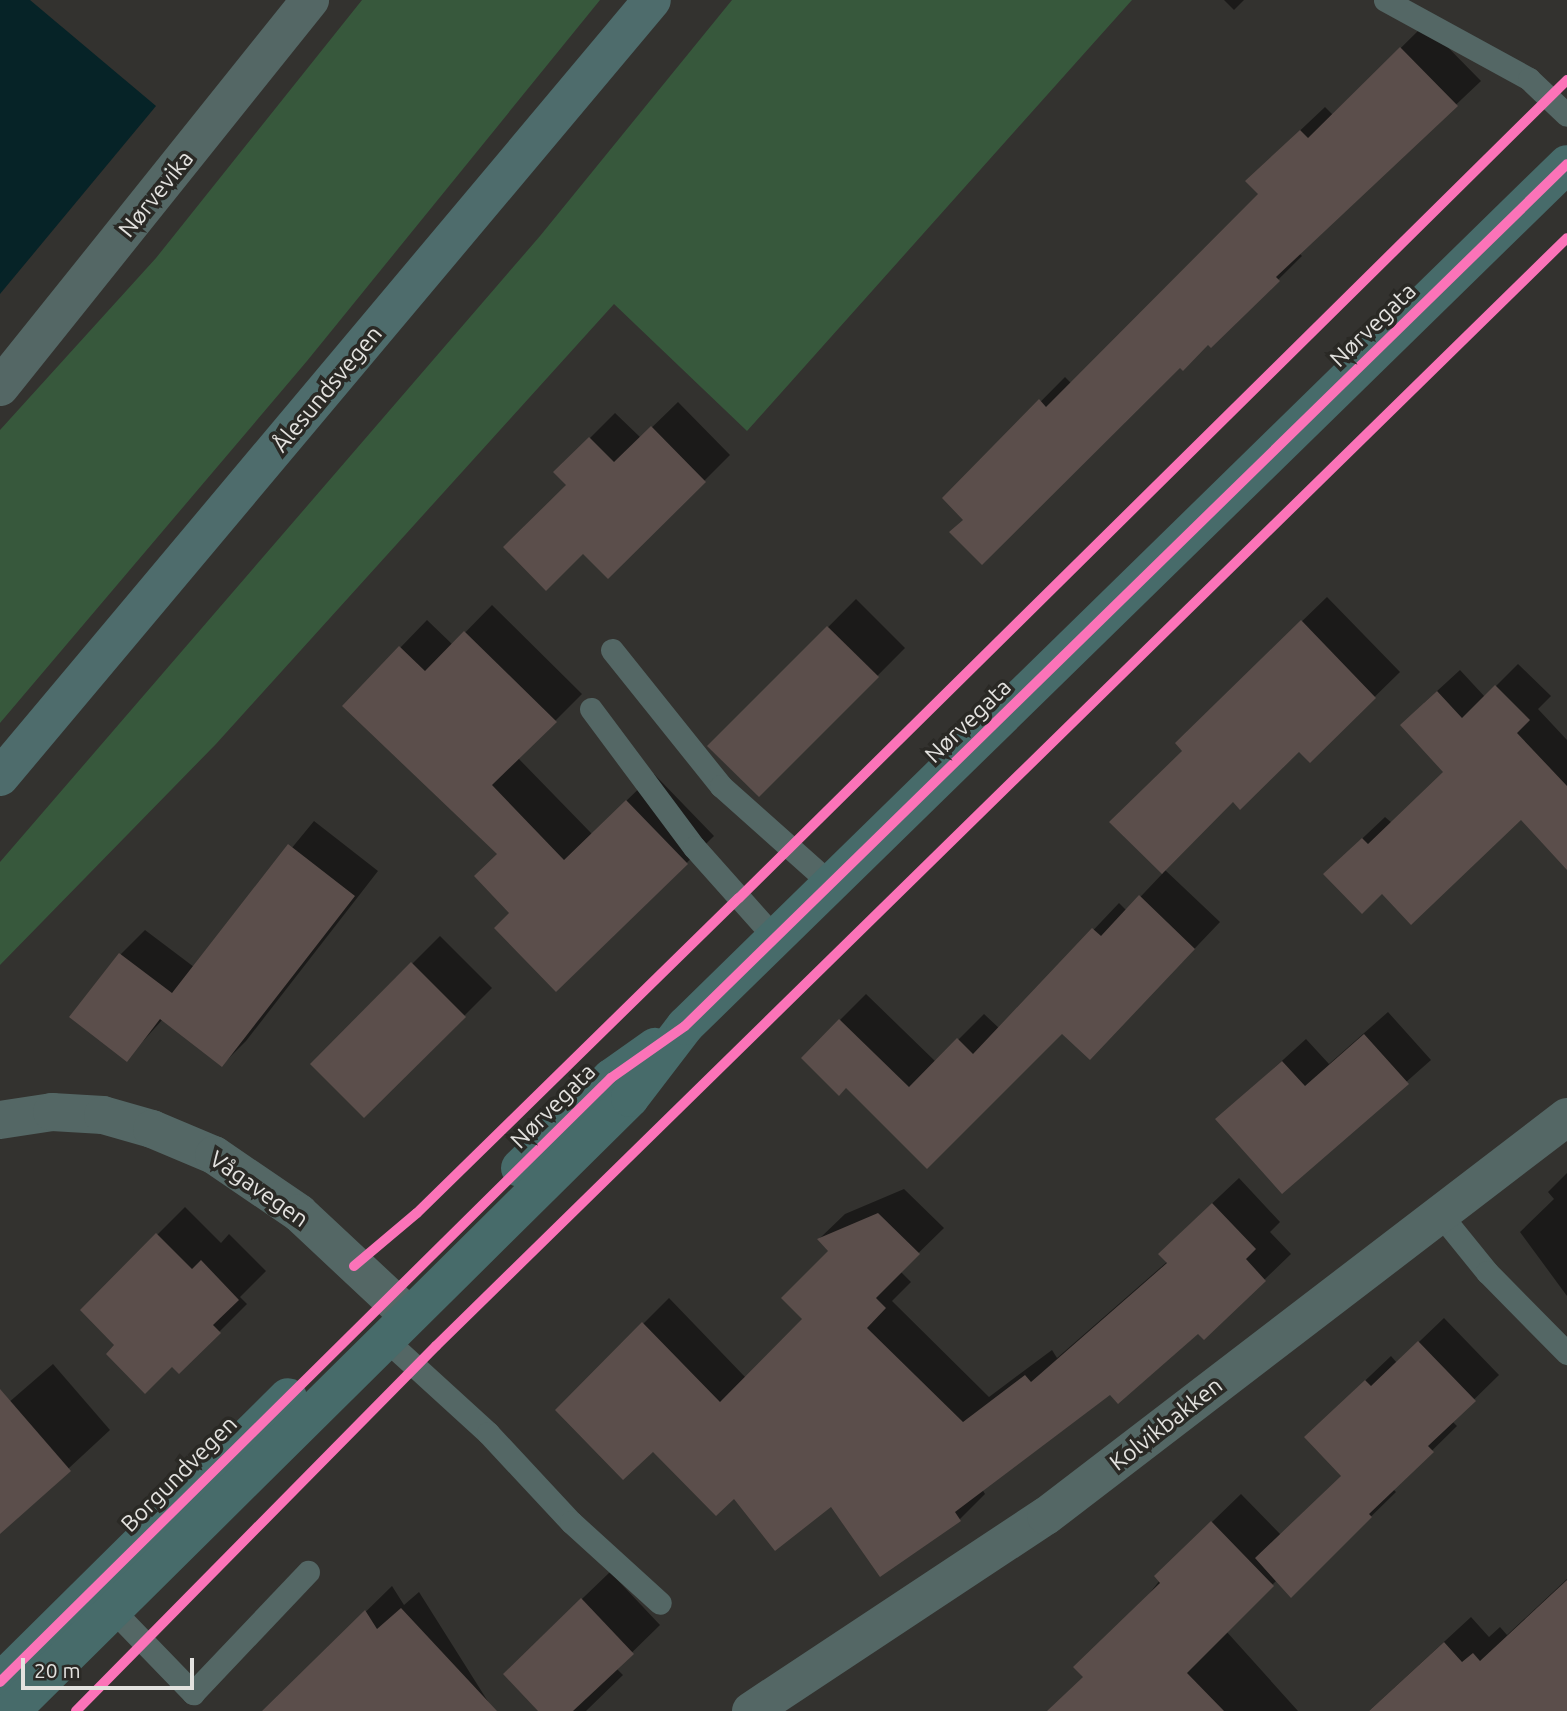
<!DOCTYPE html>
<html>
<head>
<meta charset="utf-8">
<style>
  body { margin:0 }
  #map { position:relative; width:1567px; height:1711px; overflow:hidden; background:#33322f; font-family:Ubuntu,sans-serif }
  div>[style] { position:absolute }
  [style*='--x'] { left:calc(var(--x)*1px); top:calc(var(--y)*1px); width:calc(var(--w)*1px); rotate:calc(var(--a)*1deg) }
  .green>* { inset:0; background:#37583c }
  .water>* { inset:0; background:#062327 }
  .shadow>* { inset:0; background:#0007 }
  .building>* { inset:0; background:#5b4e4b }
  .service>* { height:23px; margin:-11.5px; padding:0 11.5px; transform-origin:11.5px; border-radius:11.5px; background:#546765 }
  .minor>* { height:38px; margin:-19px; padding:0 19px; transform-origin:19px; border-radius:19px; background:#546765 }
  .primary>* { height:38px; margin:-19px; padding:0 19px; transform-origin:19px; border-radius:19px; background:#476b6a }
  .trunk>* { height:38px; margin:-19px; padding:0 19px; transform-origin:19px; border-radius:19px; background:#4e6c6c }
  .cycleway>* { height:10px; margin:-5px; padding:0 5px; transform-origin:5px; border-radius:5px; background:#fb73b8 }
  span { translate:-50% -50%; white-space:nowrap; text-align:center; line-height:1.15; -webkit-text-stroke:7px #2a2925; paint-order:stroke }
  .street-label { font-size:23px; color:#e3e2df }
  .scale { position:absolute; left:21px; top:1658px; width:173px; height:32px; box-sizing:border-box; border:4px solid #e3e2df; border-top:0; padding-left:9px; font-size:21px; line-height:24px; white-space:nowrap; color:#e3e2df; -webkit-text-stroke:5px #2a2925; paint-order:stroke }
</style>
</head>
<body>
<div id="map">
  <div class="green">
    <div style="clip-path:polygon(362px 0,600px 0,307px 361px,0 723px,0 430px,156px 258px)"></div>
    <div style="clip-path:polygon(732px 0,1132px 0,747px 431px,614px 304px,216px 744px,0 965px,0 862px,540px 236px)"></div>
  </div>
  <div class="water">
    <div style="clip-path:polygon(0 0,30px 0,156px 106px,0 294px)"></div>
  </div>
  <div class="shadow">
    <div style="clip-path:polygon(1224px 0,1244px 0,1234px 10px)"></div>
    <div style="clip-path:polygon(1425px 24px,1481px 81px,1299px 253px,1302px 256px,1211px 346px,1208px 343px,965px 519px,945px 498px,1065px 377px,1072px 384px,1260px 194px,1272px 157px,1325px 107px,1333px 115px)"></div>
    <div style="clip-path:polygon(678px 402px,730px 455px,608px 577px,568px 485px,556px 472px,615px 413px,641px 438px)"></div>
    <div style="clip-path:polygon(1327px 597px,1400px 672px,1310px 760px,1299px 749px,1233px 800px,1164px 869px,1220px 922px,1115px 1032px,1062px 1031px,927px 1166px,840px 1020px,866px 994px,936px 1062px,984px 1014px,1000px 1029px,1119px 903px,1127px 911px,1163px 873px,1112px 822px,1185px 750px,1202px 718px)"></div>
    <div style="clip-path:polygon(856px 599px,905px 648px,759px 795px,710px 746px)"></div>
    <div style="clip-path:polygon(492px 605px,582px 694px,518px 758px,592px 834px,654px 774px,714px 836px,557px 990px,512px 913px,499px 853px,344px 706px,427px 620px,453px 645px)"></div>
    <div style="clip-path:polygon(1518px 664px,1551px 696px,1538px 709px,1567px 740px,1567px 840px,1521px 818px,1348px 852px,1385px 817px,1392px 823px,1445px 772px,1424px 703px,1460px 670px,1485px 697px)"></div>
    <div style="clip-path:polygon(314px 821px,378px 871px,246px 1041px,222px 1065px,163px 1019px,127px 1059px,121px 954px,145px 930px,194px 967px)"></div>
    <div style="clip-path:polygon(440px 936px,492px 988px,364px 1116px,312px 1064px)"></div>
    <div style="clip-path:polygon(1388px 1012px,1431px 1060px,1282px 1192px,1218px 1119px,1306px 1039px,1329px 1064px)"></div>
    <div style="clip-path:polygon(1567px 1173px,1567px 1296px,1520px 1232px,1554px 1199px,1548px 1192px)"></div>
    <div style="clip-path:polygon(1239px 1178px,1280px 1222px,1270px 1232px,1291px 1254px,1204px 1338px,1198px 1331px,1110px 1392px,982px 1489px,985px 1494px,960px 1519px,734px 1496px,653px 1449px,557px 1410px,669px 1298px,746px 1378px,804px 1319px,831px 1251px,819px 1239px,845px 1214px,904px 1189px,944px 1228px,900px 1271px,911px 1282px,892px 1301px,989px 1397px,1052px 1350px,1057px 1358px,1168px 1261px,1186px 1228px)"></div>
    <div style="clip-path:polygon(185px 1207px,221px 1243px,229px 1234px,266px 1271px,240px 1297px,247px 1304px,179px 1372px,172px 1364px,116px 1345px,82px 1310px)"></div>
    <div style="clip-path:polygon(1444px 1318px,1499px 1375px,1452px 1421px,1457px 1426px,1393px 1489px,1396px 1492px,1291px 1595px,1277px 1580px,1226px 1631px,1298px 1711px,1073px 1711px,1085px 1676px,1185px 1548px,1241px 1494px,1281px 1535px,1343px 1476px,1331px 1413px,1391px 1356px,1397px 1363px)"></div>
    <div style="clip-path:polygon(53px 1364px,110px 1430px,0 1532px,0 1410px)"></div>
    <div style="clip-path:polygon(610px 1572px,660px 1625px,616px 1668px,623px 1675px,586px 1711px,541px 1711px,533px 1646px)"></div>
    <div style="clip-path:polygon(1567px 1579px,1567px 1711px,1369px 1711px,1471px 1617px,1489px 1637px,1500px 1627px,1507px 1635px)"></div>
    <div style="clip-path:polygon(392px 1586px,404px 1605px,419px 1592px,494px 1711px,272px 1711px,295px 1681px)"></div>
  </div>
  <div class="building">
    <div style="clip-path:polygon(1400px 47px,1458px 106px,1276px 277px,1280px 281px,1211px 348px,1208px 345px,1183px 371px,1180px 368px,982px 565px,949px 532px,963px 520px,942px 498px,1039px 399px,1046px 407px,1258px 194px,1245px 181px,1300px 130px,1308px 138px)"></div>
    <div style="clip-path:polygon(651px 426px,706px 482px,608px 579px,583px 554px,546px 591px,503px 547px,566px 485px,553px 472px,589px 437px,614px 462px)"></div>
    <div style="clip-path:polygon(1301px 620px,1376px 698px,1310px 763px,1299px 752px,1240px 810px,1233px 802px,1162px 874px,1109px 822px,1182px 751px,1175px 743px)"></div>
    <div style="clip-path:polygon(827px 626px,879px 677px,759px 797px,707px 746px)"></div>
    <div style="clip-path:polygon(464px 631px,557px 722px,492px 785px,564px 860px,626px 800px,688px 864px,556px 992px,494px 928px,509px 913px,474px 876px,497px 854px,342px 706px,399px 646px,425px 671px)"></div>
    <div style="clip-path:polygon(1495px 685px,1530px 720px,1517px 733px,1567px 786px,1567px 870px,1521px 820px,1411px 925px,1382px 894px,1362px 914px,1323px 874px,1362px 838px,1368px 844px,1443px 772px,1400px 725px,1437px 691px,1462px 718px)"></div>
    <div style="clip-path:polygon(288px 844px,355px 896px,222px 1067px,160px 1019px,127px 1062px,69px 1017px,119px 953px,172px 993px)"></div>
    <div style="clip-path:polygon(1139px 895px,1195px 949px,1090px 1060px,1062px 1034px,927px 1169px,846px 1088px,839px 1096px,801px 1058px,839px 1019px,909px 1087px,957px 1038px,973px 1054px,1092px 928px,1101px 936px)"></div>
    <div style="clip-path:polygon(411px 962px,466px 1017px,364px 1118px,310px 1064px)"></div>
    <div style="clip-path:polygon(1364px 1034px,1409px 1084px,1282px 1194px,1215px 1119px,1282px 1061px,1305px 1086px)"></div>
    <div style="clip-path:polygon(1212px 1203px,1256px 1249px,1246px 1259px,1266px 1281px,1204px 1340px,1198px 1334px,1118px 1404px,1110px 1395px,955px 1512px,961px 1521px,880px 1577px,831px 1507px,775px 1551px,734px 1499px,716px 1516px,653px 1452px,623px 1480px,555px 1410px,642px 1322px,720px 1402px,802px 1319px,781px 1298px,828px 1251px,817px 1239px,878px 1213px,920px 1254px,876px 1298px,886px 1308px,867px 1328px,963px 1422px,1025px 1375px,1031px 1382px,1167px 1263px,1158px 1254px)"></div>
    <div style="clip-path:polygon(156px 1233px,192px 1269px,201px 1260px,239px 1300px,213px 1325px,221px 1333px,179px 1374px,172px 1367px,145px 1394px,106px 1354px,114px 1345px,80px 1310px)"></div>
    <div style="clip-path:polygon(1418px 1341px,1476px 1401px,1428px 1446px,1434px 1452px,1369px 1514px,1372px 1517px,1291px 1598px,1255px 1558px,1341px 1476px,1304px 1437px,1365px 1380px,1371px 1386px)"></div>
    <div style="clip-path:polygon(0 1389px,71px 1471px,0 1534px)"></div>
    <div style="clip-path:polygon(1211px 1521px,1274px 1586px,1187px 1673px,1224px 1711px,1047px 1711px,1083px 1677px,1073px 1667px,1160px 1583px,1154px 1576px)"></div>
    <div style="clip-path:polygon(1567px 1580px,1567px 1711px,1369px 1711px,1444px 1642px,1462px 1662px,1473px 1653px,1480px 1661px)"></div>
    <div style="clip-path:polygon(581px 1598px,634px 1654px,573px 1711px,538px 1711px,503px 1674px)"></div>
    <div style="clip-path:polygon(401px 1608px,497px 1711px,262px 1711px,365px 1610px,377px 1629px)"></div>
  </div>
  <div class="service">
    <div style="--x:1385;--y:0;--w:164;--a:28.7"></div>
    <div style="--x:1529;--y:79;--w:52;--a:43.5"></div>
    <div style="--x:612;--y:650;--w:174;--a:51.3"></div>
    <div style="--x:721;--y:786;--w:147;--a:41.7"></div>
    <div style="--x:591;--y:709;--w:172;--a:53.3"></div>
    <div style="--x:694;--y:847;--w:123;--a:48.3"></div>
    <div style="--x:1440;--y:1214;--w:75;--a:51"></div>
    <div style="--x:1487;--y:1272;--w:114;--a:45.4"></div>
    <div style="--x:384;--y:1338;--w:141;--a:42.4"></div>
    <div style="--x:488;--y:1433;--w:122;--a:47"></div>
    <div style="--x:571;--y:1522;--w:120;--a:42.3"></div>
    <div style="--x:105;--y:1602;--w:127;--a:46"></div>
    <div style="--x:193;--y:1693;--w:167;--a:-46.5"></div>
  </div>
  <div class="minor">
    <div style="--x:0;--y:387;--w:496;--a:-51.3"></div>
    <div style="--x:0;--y:1120;--w:53;--a:-8.7"></div>
    <div style="--x:52;--y:1112;--w:51;--a:3.4"></div>
    <div style="--x:103;--y:1115;--w:51;--a:15.9"></div>
    <div style="--x:152;--y:1129;--w:67;--a:22.8"></div>
    <div style="--x:214;--y:1155;--w:103;--a:34.3"></div>
    <div style="--x:299;--y:1213;--w:148;--a:43.1"></div>
    <div style="--x:751;--y:1711;--w:354;--a:-33.5"></div>
    <div style="--x:1046;--y:1516;--w:656;--a:-37.45"></div>
  </div>
  <div class="primary">
    <div style="--x:520;--y:1168;--w:128;--a:-44.7"></div>
    <div style="--x:611;--y:1078;--w:54;--a:-35.2"></div>
    <div style="--x:0;--y:1682;--w:405;--a:-44.7"></div>
    <div style="--x:11;--y:1711;--w:871;--a:-44.72"></div>
    <div style="--x:630;--y:1098;--w:91;--a:-52.6"></div>
    <div style="--x:685;--y:1026;--w:1233;--a:-44.34"></div>
  </div>
  <div class="trunk">
    <div style="--x:0;--y:777;--w:1014;--a:-50"></div>
  </div>
  <div class="cycleway">
    <div style="--x:354;--y:1266;--w:82;--a:-40.1"></div>
    <div style="--x:417;--y:1213;--w:450;--a:-44.4"></div>
    <div style="--x:739;--y:898;--w:1164;--a:-44.65"></div>
    <div style="--x:0;--y:1682;--w:859;--a:-44.67"></div>
    <div style="--x:611;--y:1078;--w:90;--a:-35.1"></div>
    <div style="--x:685;--y:1026;--w:1233;--a:-44.34"></div>
    <div style="--x:76;--y:1711;--w:513;--a:-45.4"></div>
    <div style="--x:436;--y:1346;--w:1583;--a:-44.41"></div>
  </div>
  <div class="street-label">
    <span style="left:156px;top:194px;rotate:-51deg">Nørvevika</span>
    <span style="left:1373px;top:325px;rotate:-44deg">Nørvegata</span>
    <span style="left:327px;top:389px;rotate:-50deg">Ålesundsvegen</span>
    <span style="left:968px;top:721px;rotate:-44deg">Nørvegata</span>
    <span style="left:553px;top:1106px;rotate:-45deg">Nørvegata</span>
    <span style="left:259px;top:1189px;rotate:35deg">Vågavegen</span>
    <span style="left:1166px;top:1424px;rotate:-38deg">Kolvikbakken</span>
    <span style="left:179px;top:1474px;rotate:-45deg">Borgundvegen</span>
  </div>
  <div class="scale">20 m</div>
</div>
</body>
</html>
